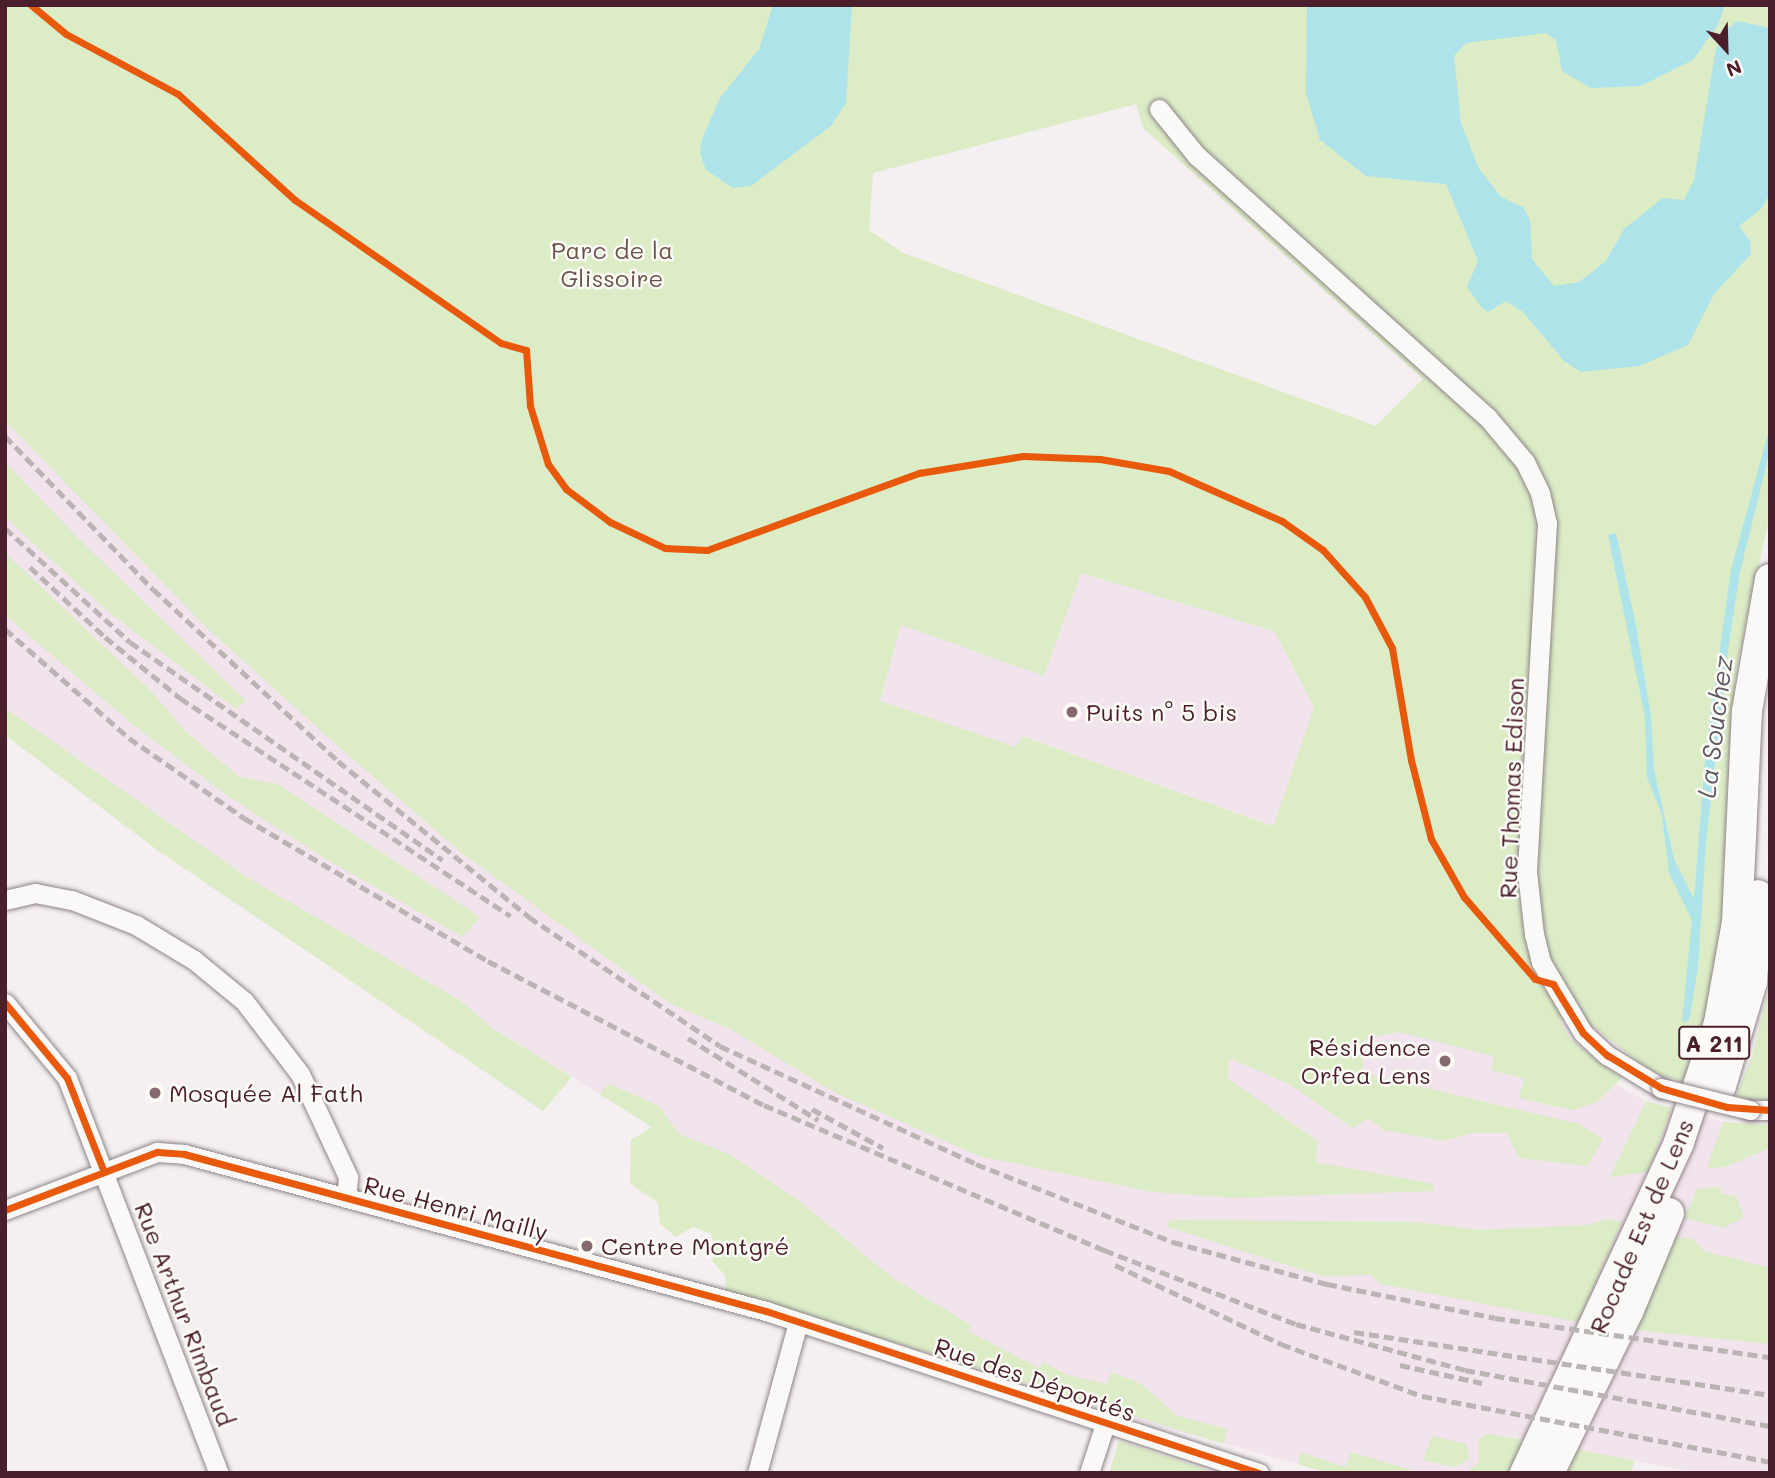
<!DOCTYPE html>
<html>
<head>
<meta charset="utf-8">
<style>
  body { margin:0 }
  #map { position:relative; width:1775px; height:1478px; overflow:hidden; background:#f5eff1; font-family:Mali,sans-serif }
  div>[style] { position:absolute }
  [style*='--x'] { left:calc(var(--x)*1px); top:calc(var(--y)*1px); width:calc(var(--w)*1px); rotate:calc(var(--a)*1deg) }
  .built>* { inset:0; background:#f2e4ec }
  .green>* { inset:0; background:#dbecc6 }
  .water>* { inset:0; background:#aee4e9 }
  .roads { filter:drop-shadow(0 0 2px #8f8487) drop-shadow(0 0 2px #8f8487) }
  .minor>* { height:19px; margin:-9.5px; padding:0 9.5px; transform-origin:9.5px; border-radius:9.5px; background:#faf9f8 }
  .highway>* { height:30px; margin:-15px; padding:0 15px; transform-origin:15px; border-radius:15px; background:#faf9f8 }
  .rail>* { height:5px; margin-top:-2.5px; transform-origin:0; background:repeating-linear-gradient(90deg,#bab4b5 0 10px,transparent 0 15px) }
  .bridges { filter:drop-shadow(0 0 2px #8f8487) drop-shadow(0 0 2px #8f8487) }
  .minor-bridge>* { height:19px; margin:-9.5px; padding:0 9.5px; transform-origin:9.5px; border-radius:9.5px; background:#faf9f8 }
  .cycleway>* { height:7px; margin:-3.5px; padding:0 3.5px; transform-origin:3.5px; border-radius:3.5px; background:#e8590c }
  .dots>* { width:19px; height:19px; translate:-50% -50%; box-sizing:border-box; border:4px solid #fdfcf7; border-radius:50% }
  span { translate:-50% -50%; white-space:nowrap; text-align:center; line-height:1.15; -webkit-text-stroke:5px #fdfcf7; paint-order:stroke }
  .shield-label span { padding:2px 5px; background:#fdfcf7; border:2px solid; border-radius:5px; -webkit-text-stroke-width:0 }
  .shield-label { font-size:23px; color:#4a1f2b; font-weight:700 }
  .park-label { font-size:24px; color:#695249 }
  .poi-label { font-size:24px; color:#4a1f2b }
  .left { translate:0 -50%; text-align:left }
  .right { translate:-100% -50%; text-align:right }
  .street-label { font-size:24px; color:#4a1f2b }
  .water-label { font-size:26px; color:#5f5963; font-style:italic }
  .frame { position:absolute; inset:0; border:7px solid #4a1f2b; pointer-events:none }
  .north { position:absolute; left:1691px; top:14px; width:70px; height:70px; -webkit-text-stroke:5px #fdfcf7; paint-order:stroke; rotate:158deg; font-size:19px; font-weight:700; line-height:28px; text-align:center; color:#4a1f2b }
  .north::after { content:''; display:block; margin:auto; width:24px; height:32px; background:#4a1f2b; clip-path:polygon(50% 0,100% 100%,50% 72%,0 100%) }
</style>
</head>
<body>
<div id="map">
  <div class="built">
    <div style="clip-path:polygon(5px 5px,559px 563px,1494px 1016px,1646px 1101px,1723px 1122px,1770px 1125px,1770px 1473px,1697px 1473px,1502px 1435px,1484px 1473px,1330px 1473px,1127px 1417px,810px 1313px,651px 1132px,652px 1126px,493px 1028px,471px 1061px,160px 852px,5px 735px)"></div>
    <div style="clip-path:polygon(1081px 573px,1274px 631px,1314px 707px,1274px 826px,1023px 736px,1016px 748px,880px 701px,901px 625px,1044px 675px)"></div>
  </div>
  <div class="green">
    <div style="clip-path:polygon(evenodd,5px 5px,1770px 5px,1770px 514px,1736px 670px,1727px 894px,1707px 1018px,1683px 1083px,1649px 1070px,1586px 1021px,1559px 1020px,1571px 1040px,1622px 1078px,1597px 1102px,1572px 1110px,1519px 1098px,1524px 1079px,1491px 1070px,1494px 1056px,1399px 1032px,1365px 1039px,1362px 1073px,1579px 1124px,1603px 1139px,1587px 1166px,1519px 1158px,1506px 1133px,1472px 1133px,1444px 1141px,1383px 1130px,1368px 1118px,1352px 1128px,1291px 1085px,1229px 1058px,1228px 1079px,1318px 1141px,1316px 1162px,1434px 1184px,1433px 1191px,1235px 1198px,1153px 1192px,979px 1156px,834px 1092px,730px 1029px,669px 1003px,463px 854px,341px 749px,207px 628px,5px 421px,5px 5px,1136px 104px,1143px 128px,1423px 379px,1376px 426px,903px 253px,869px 230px,873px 173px,1136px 104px,5px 5px,1081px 573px,1274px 631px,1314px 707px,1273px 826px,1022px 736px,1016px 747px,880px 701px,901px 625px,1044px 676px,1081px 573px)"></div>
    <div style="clip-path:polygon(5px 462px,79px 539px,246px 701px,236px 709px,105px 609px,24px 535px,5px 516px)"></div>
    <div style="clip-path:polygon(5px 553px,152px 692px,186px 732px,239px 777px,278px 784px,480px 917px,463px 937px,324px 858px,225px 794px,132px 724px,5px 615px)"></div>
    <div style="clip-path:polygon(5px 708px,248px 878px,461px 1001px,492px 1028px,572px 1077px,543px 1111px,160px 852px,5px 735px)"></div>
    <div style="clip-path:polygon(1770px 984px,1770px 1101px,1736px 1097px,1752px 1056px)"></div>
    <div style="clip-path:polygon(609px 1084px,659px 1106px,679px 1134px,731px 1155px,798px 1200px,894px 1279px,971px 1325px,968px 1331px,1039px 1368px,1043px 1362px,1067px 1375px,1107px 1384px,1111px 1372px,1141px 1384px,1178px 1416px,1227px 1429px,1224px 1444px,726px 1290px,725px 1275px,712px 1261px,716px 1246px,710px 1233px,693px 1227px,676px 1237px,660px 1224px,658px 1203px,630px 1183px,631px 1140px,652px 1127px,599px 1094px)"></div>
    <div style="clip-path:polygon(1646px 1101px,1672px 1108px,1648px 1172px,1610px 1177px)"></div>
    <div style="clip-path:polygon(1723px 1122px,1770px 1125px,1770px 1148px,1725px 1167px,1707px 1168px)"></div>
    <div style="clip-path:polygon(1720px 1187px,1722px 1194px,1736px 1196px,1744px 1217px,1724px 1228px,1685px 1218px,1697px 1189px)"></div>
    <div style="clip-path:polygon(1609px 1219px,1622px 1222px,1578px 1322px,1381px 1284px,1370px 1275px,1322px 1276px,1167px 1227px,1170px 1220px,1417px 1222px,1479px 1230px,1587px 1225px)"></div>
    <div style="clip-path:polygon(1676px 1237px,1693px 1239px,1704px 1251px,1770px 1268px,1770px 1344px,1634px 1330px)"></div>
    <div style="clip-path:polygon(1489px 1434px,1528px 1440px,1513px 1473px,1466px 1473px,1479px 1461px,1478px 1439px)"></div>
    <div style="clip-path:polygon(1432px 1436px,1466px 1444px,1469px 1459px,1455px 1467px,1423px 1460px)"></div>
    <div style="clip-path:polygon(1119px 1441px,1165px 1456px,1216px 1473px,1109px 1473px)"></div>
    <div style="clip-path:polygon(1576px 1449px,1635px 1461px,1630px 1473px,1565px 1473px)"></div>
    <div style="clip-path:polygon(1300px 1452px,1345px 1467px,1351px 1452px,1420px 1473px,1330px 1473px,1298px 1464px)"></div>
  </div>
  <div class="water">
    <div style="clip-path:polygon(773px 5px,852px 5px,846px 103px,831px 126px,751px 186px,733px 188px,706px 170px,700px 153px,702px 139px,720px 98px,759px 49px)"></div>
    <div style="clip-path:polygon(1307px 5px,1725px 5px,1718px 25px,1693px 60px,1641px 86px,1591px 88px,1562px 71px,1556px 40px,1545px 33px,1466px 43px,1454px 56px,1461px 123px,1479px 169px,1501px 197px,1523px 207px,1530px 220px,1532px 259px,1554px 286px,1579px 282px,1606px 261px,1624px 229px,1663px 198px,1684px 200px,1694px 180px,1716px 49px,1724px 32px,1737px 21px,1770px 28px,1770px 194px,1761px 209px,1739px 226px,1750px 241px,1751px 254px,1714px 294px,1688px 345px,1639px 366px,1581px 372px,1564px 361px,1523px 312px,1506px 301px,1488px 312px,1483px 309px,1467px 287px,1478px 261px,1446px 184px,1366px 176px,1320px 140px,1306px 93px)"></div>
    <div style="clip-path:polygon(1770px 426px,1770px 450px,1740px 572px,1728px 650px,1706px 842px,1698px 967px,1689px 1021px,1682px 1022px,1692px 920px,1669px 873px,1662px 815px,1647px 777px,1645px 717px,1608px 535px,1616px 533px,1636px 626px,1651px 716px,1654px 770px,1674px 859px,1694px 899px,1706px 748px,1731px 570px)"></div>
  </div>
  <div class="roads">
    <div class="minor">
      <div style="--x:1159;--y:109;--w:59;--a:51.2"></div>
      <div style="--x:1196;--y:155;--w:393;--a:42"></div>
      <div style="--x:1488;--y:418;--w:57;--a:49.9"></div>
      <div style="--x:1525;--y:462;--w:34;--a:64"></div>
      <div style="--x:1540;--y:493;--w:31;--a:77"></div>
      <div style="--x:1547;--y:523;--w:350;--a:93.3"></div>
      <div style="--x:1527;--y:872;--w:62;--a:83.6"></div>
      <div style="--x:1534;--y:934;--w:29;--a:76"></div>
      <div style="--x:1541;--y:962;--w:82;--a:59.4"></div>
      <div style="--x:1583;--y:1033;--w:33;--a:43"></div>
      <div style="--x:1607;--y:1055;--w:63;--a:31.4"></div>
      <div style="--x:5;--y:900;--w:31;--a:-13"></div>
      <div style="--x:35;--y:893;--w:38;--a:11"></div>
      <div style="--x:72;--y:900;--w:69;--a:21.3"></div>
      <div style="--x:136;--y:925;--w:68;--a:31.1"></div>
      <div style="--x:194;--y:960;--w:65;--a:39.4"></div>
      <div style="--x:244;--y:1001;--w:92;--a:52.5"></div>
      <div style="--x:300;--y:1074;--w:114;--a:65"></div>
      <div style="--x:348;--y:1177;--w:21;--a:95"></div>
      <div style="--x:5;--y:1003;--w:97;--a:50.4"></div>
      <div style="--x:67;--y:1078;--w:423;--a:69"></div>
      <div style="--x:1750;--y:1110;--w:20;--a:0"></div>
      <div style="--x:5;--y:1210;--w:163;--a:-20.9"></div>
      <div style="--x:157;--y:1152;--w:27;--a:4"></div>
      <div style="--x:184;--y:1154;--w:603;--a:15.1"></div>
      <div style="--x:766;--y:1311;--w:519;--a:18.19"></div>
      <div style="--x:757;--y:1473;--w:156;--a:-74.8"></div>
      <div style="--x:1089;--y:1473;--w:52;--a:-71.9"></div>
    </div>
    <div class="highway">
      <div style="--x:1721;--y:1086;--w:109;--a:-73.4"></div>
      <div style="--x:1752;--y:982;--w:87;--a:-86.1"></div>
      <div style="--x:1525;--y:1473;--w:365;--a:-65"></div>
      <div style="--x:1679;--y:1142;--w:126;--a:-71.4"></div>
      <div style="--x:1719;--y:1023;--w:103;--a:-79.9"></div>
      <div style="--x:1737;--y:922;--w:211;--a:-87.3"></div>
      <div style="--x:1747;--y:711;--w:134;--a:-80.1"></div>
      <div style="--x:1549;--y:1473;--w:179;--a:-63.9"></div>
      <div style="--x:1628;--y:1312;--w:107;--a:-67.5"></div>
    </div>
  </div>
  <div class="rail">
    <div style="--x:5;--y:436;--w:213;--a:46"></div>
    <div style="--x:153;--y:589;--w:253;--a:42.9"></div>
    <div style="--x:338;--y:761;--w:247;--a:39.2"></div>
    <div style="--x:529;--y:917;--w:230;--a:34"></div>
    <div style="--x:720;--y:1046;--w:282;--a:24.7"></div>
    <div style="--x:976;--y:1164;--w:212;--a:21.6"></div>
    <div style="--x:1173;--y:1242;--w:160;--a:15.3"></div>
    <div style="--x:1327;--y:1284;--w:171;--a:11.4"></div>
    <div style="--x:1495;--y:1318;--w:278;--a:8.1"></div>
    <div style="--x:5;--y:528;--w:169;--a:42.4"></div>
    <div style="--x:130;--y:642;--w:381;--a:34.9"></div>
    <div style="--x:30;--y:567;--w:103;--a:43"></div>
    <div style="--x:105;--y:637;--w:97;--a:39.1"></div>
    <div style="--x:180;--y:698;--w:396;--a:33.4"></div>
    <div style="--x:5;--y:629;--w:165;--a:41.3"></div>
    <div style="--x:129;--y:738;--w:140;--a:34.8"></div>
    <div style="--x:244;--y:818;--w:283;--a:30.4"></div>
    <div style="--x:488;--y:961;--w:311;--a:27.6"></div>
    <div style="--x:764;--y:1105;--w:370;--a:23.1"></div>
    <div style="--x:1104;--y:1250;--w:206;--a:21.1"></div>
    <div style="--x:1296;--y:1324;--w:175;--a:15.2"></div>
    <div style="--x:1465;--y:1370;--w:310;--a:10.4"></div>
    <div style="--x:688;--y:1038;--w:154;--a:32.2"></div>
    <div style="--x:812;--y:1109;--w:81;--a:28.8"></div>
    <div style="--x:1115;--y:1265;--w:184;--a:25.4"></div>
    <div style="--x:1281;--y:1344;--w:150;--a:20.2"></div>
    <div style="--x:1422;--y:1396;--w:354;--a:10.7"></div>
    <div style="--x:1354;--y:1332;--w:421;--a:8.6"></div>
    <div style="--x:1400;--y:1365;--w:84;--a:12.4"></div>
  </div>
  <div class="bridges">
    <div class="minor-bridge">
      <div style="--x:1661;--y:1088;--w:92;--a:13.9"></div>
    </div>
  </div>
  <div class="cycleway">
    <div style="--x:31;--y:5;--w:45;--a:39.6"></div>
    <div style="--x:66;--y:34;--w:127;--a:28.2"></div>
    <div style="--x:178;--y:94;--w:158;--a:42.2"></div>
    <div style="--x:295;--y:200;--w:251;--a:34.8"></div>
    <div style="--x:501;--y:343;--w:26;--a:16"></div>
    <div style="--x:526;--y:350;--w:56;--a:85.9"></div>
    <div style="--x:530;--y:406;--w:61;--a:72.8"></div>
    <div style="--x:548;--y:464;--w:31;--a:54"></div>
    <div style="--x:566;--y:489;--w:55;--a:36.9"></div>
    <div style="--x:610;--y:522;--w:61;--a:25.3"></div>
    <div style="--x:665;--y:548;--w:42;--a:2.7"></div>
    <div style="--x:707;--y:550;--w:226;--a:-20"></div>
    <div style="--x:919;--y:473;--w:105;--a:-9.3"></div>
    <div style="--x:1023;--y:456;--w:77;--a:2.2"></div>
    <div style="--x:1100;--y:459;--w:70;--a:9.9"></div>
    <div style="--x:1169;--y:471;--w:124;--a:23.9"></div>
    <div style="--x:1282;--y:521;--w:50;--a:35.3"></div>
    <div style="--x:1323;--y:550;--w:63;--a:48.2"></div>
    <div style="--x:1365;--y:597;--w:58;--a:62.1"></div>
    <div style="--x:1392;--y:648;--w:114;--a:80.4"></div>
    <div style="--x:1411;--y:760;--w:81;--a:75.8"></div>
    <div style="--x:1431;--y:839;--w:67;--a:60.4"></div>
    <div style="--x:1464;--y:897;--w:108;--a:49.1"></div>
    <div style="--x:1535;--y:979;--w:19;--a:16"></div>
    <div style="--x:1553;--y:984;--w:57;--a:58.5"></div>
    <div style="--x:1583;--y:1033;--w:33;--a:43"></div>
    <div style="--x:1607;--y:1055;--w:63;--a:31.4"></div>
    <div style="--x:1661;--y:1088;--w:69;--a:16.1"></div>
    <div style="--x:1727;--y:1107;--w:43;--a:4"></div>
    <div style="--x:5;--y:1003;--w:97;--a:50.4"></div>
    <div style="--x:67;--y:1078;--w:101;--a:68.5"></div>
    <div style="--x:5;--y:1210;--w:163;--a:-20.9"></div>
    <div style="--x:157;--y:1152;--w:27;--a:4"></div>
    <div style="--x:184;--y:1154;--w:603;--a:15.1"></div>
    <div style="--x:766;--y:1311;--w:519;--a:18.19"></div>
  </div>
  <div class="dots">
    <div style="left:1072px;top:712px;background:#866870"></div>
    <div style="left:1445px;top:1061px;background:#866870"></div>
    <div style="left:155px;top:1093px;background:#866870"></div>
    <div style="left:587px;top:1246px;background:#866870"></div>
  </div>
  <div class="shield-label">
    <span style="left:1714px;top:1043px">A 211</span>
  </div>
  <div class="park-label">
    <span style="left:612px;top:264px">Parc de la<br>Glissoire</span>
  </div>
  <div class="poi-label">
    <span class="left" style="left:1086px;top:712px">Puits n° 5 bis</span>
    <span class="right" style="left:1431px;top:1061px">Résidence<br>Orfea Lens</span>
    <span class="left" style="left:169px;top:1093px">Mosquée Al Fath</span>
    <span class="left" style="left:601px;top:1246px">Centre Montgré</span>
  </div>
  <div class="street-label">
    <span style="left:1511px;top:788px;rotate:-88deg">Rue Thomas Edison</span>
    <span style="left:456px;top:1208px;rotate:15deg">Rue Henri Mailly</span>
    <span style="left:1641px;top:1226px;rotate:-67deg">Rocade Est de Lens</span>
    <span style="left:185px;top:1314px;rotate:69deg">Rue Arthur Rimbaud</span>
    <span style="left:1035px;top:1379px;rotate:19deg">Rue des Déportés</span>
  </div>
  <div class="water-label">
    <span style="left:1715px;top:727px;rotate:-83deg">La Souchez</span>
  </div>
  <div class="frame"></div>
  <div class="north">N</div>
</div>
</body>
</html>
